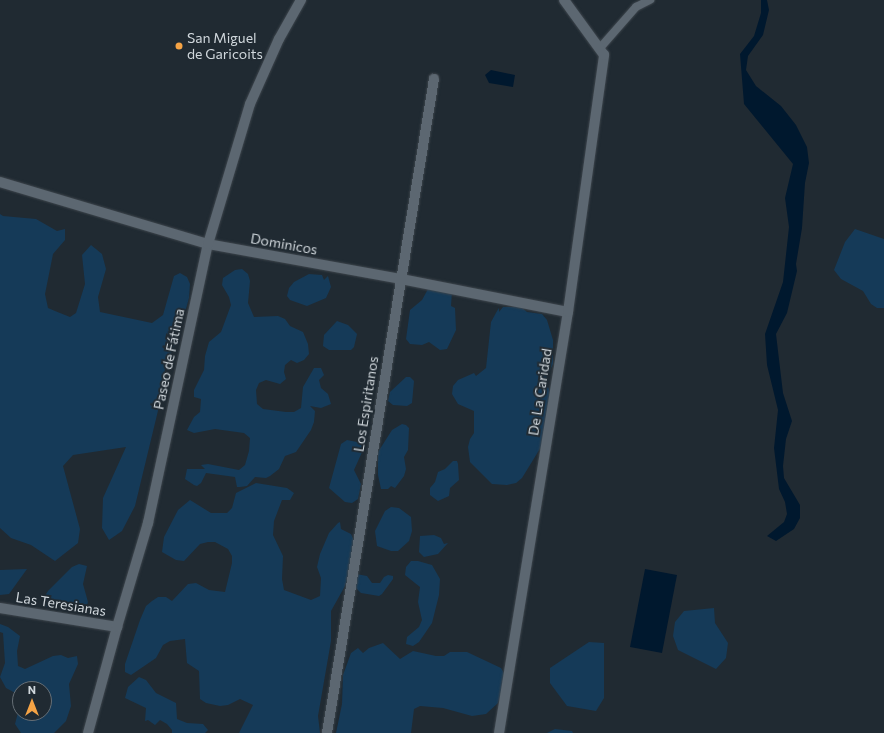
<!DOCTYPE html>
<html>
<head>
<meta charset="utf-8">
<style>
  body { margin:0 }
  #map { position:relative; width:884px; height:733px; overflow:hidden; background:#202a32; font-family:Commissioner,sans-serif }
  div>[style] { position:absolute }
  [style*='--x'] { left:calc(var(--x)*1px); top:calc(var(--y)*1px); width:calc(var(--w)*1px); rotate:calc(var(--a)*1deg) }
  .green>* { inset:0; background:#153a58 }
  .water>* { inset:0; background:#00182e }
  .roads { filter:drop-shadow(0 0 1px #3d454c) drop-shadow(0 0 1px #3d454c) }
  .service>* { height:8px; margin:-4px; padding:0 4px; transform-origin:4px; border-radius:4px; background:#5c6771 }
  .minor>* { height:10px; margin:-5px; padding:0 5px; transform-origin:5px; border-radius:5px; background:#5c6771 }
  .tertiary>* { height:10px; margin:-5px; padding:0 5px; transform-origin:5px; border-radius:5px; background:#5c6771 }
  .dots>* { width:11px; height:11px; translate:-50% -50%; box-sizing:border-box; border:2px solid #202a32; border-radius:50% }
  span { translate:-50% -50%; white-space:nowrap; text-align:center; line-height:1.15; -webkit-text-stroke:4px #202a32; paint-order:stroke }
  .poi-label { font-size:14px; color:#d0d7dc }
  .left { translate:0 -50%; text-align:left }
  .street-label { font-size:14px; color:#d0d7dc }
  .north { position:absolute; left:12px; top:681px; width:40px; height:40px; box-sizing:border-box; background:#202a32; border:1px solid #666f76; border-radius:50%; rotate:0deg; font-size:11px; font-weight:700; line-height:16px; text-align:center; color:#d0d7dc }
  .north::after { content:''; display:block; margin:auto; width:14px; height:18px; background:#f5a345; clip-path:polygon(50% 0,100% 100%,50% 72%,0 100%) }
</style>
</head>
<body>
<div id="map">
  <div class="green">
    <div style="clip-path:polygon(0 214px,3px 216px,36px 219px,57px 231px,65px 229px,65px 240px,53px 254px,45px 294px,48px 308px,55px 311px,70px 317px,76px 313px,85px 284px,82px 255px,91px 245px,102px 254px,106px 269px,98px 297px,100px 312px,152px 323px,163px 315px,174px 276px,180px 273px,187px 277px,190px 284px,189px 298px,179px 334px,165px 368px,163px 390px,135px 506px,122px 531px,109px 540px,102px 528px,103px 498px,126px 447px,73px 455px,63px 466px,80px 529px,78px 543px,55px 561px,31px 545px,11px 538px,0 528px)"></div>
    <div style="clip-path:polygon(855px 229px,884px 239px,884px 308px,877px 308px,871px 304px,863px 291px,841px 279px,834px 270px,845px 242px)"></div>
    <div style="clip-path:polygon(242px 269px,248px 274px,250px 281px,248px 303px,254px 317px,278px 316px,285px 319px,290px 326px,303px 332px,308px 344px,309px 354px,304px 360px,297px 363px,291px 360px,285px 365px,284px 372px,286px 379px,280px 384px,266px 380px,259px 383px,256px 390px,257px 404px,263px 409px,286px 412px,294px 412px,301px 408px,303px 387px,314px 368px,321px 368px,324px 375px,319px 380px,321px 388px,328px 394px,331px 404px,321px 408px,310px 406px,315px 411px,314px 422px,311px 430px,296px 452px,285px 456px,279px 469px,270px 476px,266px 478px,255px 477px,247px 486px,240px 487px,237px 487px,235px 477px,206px 473px,201px 483px,197px 486px,194px 485px,185px 479px,187px 469px,205px 469px,201px 465px,208px 464px,239px 470px,245px 465px,249px 451px,250px 438px,244px 433px,215px 429px,194px 433px,187px 430px,194px 417px,200px 412px,201px 399px,194px 397px,194px 390px,204px 370px,205px 356px,209px 342px,221px 332px,231px 305px,229px 297px,222px 285px,223px 278px,235px 270px)"></div>
    <div style="clip-path:polygon(309px 274px,322px 275px,324px 280px,328px 276px,331px 287px,326px 298px,307px 306px,290px 300px,287px 296px,289px 288px,294px 282px)"></div>
    <div style="clip-path:polygon(428px 289px,452px 291px,451px 306px,455px 308px,456px 330px,447px 349px,440px 350px,429px 342px,422px 345px,410px 344px,406px 339px,410px 310px,422px 300px)"></div>
    <div style="clip-path:polygon(503px 307px,521px 307px,527px 312px,542px 314px,547px 320px,553px 340px,553px 364px,543px 385px,542px 391px,548px 387px,552px 397px,541px 447px,522px 478px,516px 483px,507px 485px,492px 484px,470px 462px,468px 447px,470px 439px,474px 433px,474px 411px,458px 404px,452px 394px,453px 386px,458px 380px,474px 373px,476px 376px,486px 368px,491px 322px,497px 311px,499px 308px,499px 312px)"></div>
    <div style="clip-path:polygon(337px 321px,348px 325px,357px 334px,354px 347px,351px 350px,329px 350px,323px 346px,324px 335px)"></div>
    <div style="clip-path:polygon(406px 377px,410px 377px,414px 381px,412px 403px,407px 406px,393px 405px,388px 401px,390px 392px)"></div>
    <div style="clip-path:polygon(402px 424px,406px 425px,409px 428px,408px 450px,404px 457px,406px 469px,404px 476px,395px 488px,391px 486px,388px 489px,381px 489px,378px 475px,378px 452px,392px 430px)"></div>
    <div style="clip-path:polygon(347px 440px,362px 443px,363px 450px,354px 470px,361px 484px,358px 499px,352px 503px,345px 502px,329px 488px,341px 444px)"></div>
    <div style="clip-path:polygon(453px 461px,457px 461px,458px 464px,459px 480px,450px 488px,449px 496px,438px 501px,430px 495px,430px 488px,435px 482px,438px 472px,445px 469px)"></div>
    <div style="clip-path:polygon(256px 483px,287px 488px,294px 493px,290px 500px,282px 500px,274px 521px,273px 535px,283px 556px,282px 579px,284px 590px,311px 600px,320px 596px,321px 578px,317px 567px,320px 554px,329px 533px,338px 523px,340px 522px,341px 529px,351px 534px,356px 545px,355px 558px,345px 586px,331px 611px,331px 641px,318px 716px,320px 733px,239px 733px,253px 705px,240px 699px,228px 705px,220px 706px,206px 703px,200px 699px,199px 671px,187px 663px,185px 639px,170px 641px,163px 645px,156px 658px,131px 675px,125px 672px,125px 664px,140px 620px,146px 606px,152px 601px,158px 597px,166px 597px,172px 601px,188px 584px,196px 583px,209px 590px,225px 592px,232px 563px,232px 556px,228px 549px,215px 542px,208px 542px,200px 544px,184px 561px,176px 560px,162px 552px,164px 537px,178px 510px,190px 500px,211px 513px,227px 513px,232px 508px,236px 493px)"></div>
    <div style="clip-path:polygon(391px 507px,399px 508px,411px 517px,412px 531px,409px 541px,398px 551px,391px 551px,377px 546px,375px 531px,385px 511px)"></div>
    <div style="clip-path:polygon(434px 535px,441px 538px,444px 544px,448px 543px,438px 554px,424px 557px,419px 552px,420px 536px)"></div>
    <div style="clip-path:polygon(411px 561px,418px 561px,432px 565px,440px 579px,439px 595px,432px 623px,419px 642px,413px 646px,406px 644px,407px 637px,419px 627px,422px 620px,418px 602px,420px 587px,405px 575px,406px 567px)"></div>
    <div style="clip-path:polygon(79px 564px,87px 566px,83px 584px,88px 602px,86px 609px,76px 612px,58px 606px,46px 607px,42px 605px,44px 597px,48px 591px,72px 567px)"></div>
    <div style="clip-path:polygon(27px 569px,9px 594px,0 595px,0 570px)"></div>
    <div style="clip-path:polygon(356px 574px,367px 576px,372px 583px,380px 583px,384px 577px,388px 575px,393px 576px,393px 579px,382px 594px,379px 596px,361px 593px,356px 588px)"></div>
    <div style="clip-path:polygon(714px 608px,715px 623px,728px 643px,726px 658px,716px 669px,678px 650px,673px 636px,675px 622px,684px 611px)"></div>
    <div style="clip-path:polygon(0 624px,8px 627px,20px 636px,17px 651px,18px 666px,25px 669px,53px 656px,61px 655px,68px 658px,77px 656px,78px 664px,69px 684px,71px 706px,66px 721px,54px 733px,21px 733px,15px 724px,20px 705px,20px 713px,44px 713px,44px 689px,20px 689px,20px 700px,19px 695px,6px 688px,0 677px,5px 663px,3px 633px,0 632px)"></div>
    <div style="clip-path:polygon(589px 642px,604px 643px,604px 698px,596px 711px,567px 706px,550px 683px,550px 668px)"></div>
    <div style="clip-path:polygon(383px 643px,400px 659px,413px 651px,436px 656px,444px 656px,450px 652px,467px 652px,501px 668px,505px 675px,505px 682px,498px 703px,486px 714px,472px 716px,443px 708px,420px 706px,414px 709px,411px 733px,336px 733px,342px 704px,343px 675px,351px 653px,358px 648px,363px 653px,369px 648px)"></div>
    <div style="clip-path:polygon(139px 677px,146px 680px,156px 693px,176px 703px,177px 719px,187px 723px,203px 724px,208px 730px,205px 733px,172px 733px,172px 730px,167px 724px,160px 720px,155px 725px,148px 720px,145px 721px,146px 708px,125px 698px,128px 687px)"></div>
    <div style="clip-path:polygon(555px 729px,572px 731px,573px 733px,547px 733px)"></div>
  </div>
  <div class="water">
    <div style="clip-path:polygon(761px 0,767px 0,769px 10px,763px 35px,748px 56px,746px 70px,756px 86px,781px 106px,796px 125px,807px 147px,809px 163px,805px 183px,802px 228px,796px 264px,797px 271px,787px 313px,776px 334px,783px 393px,792px 421px,786px 439px,783px 466px,784px 478px,800px 505px,800px 518px,794px 529px,776px 541px,767px 536px,784px 522px,787px 514px,785px 502px,779px 489px,774px 448px,778px 410px,767px 365px,765px 334px,783px 282px,789px 227px,785px 198px,793px 164px,744px 104px,740px 54px,754px 36px,761px 13px)"></div>
    <div style="clip-path:polygon(491px 70px,515px 75px,513px 87px,489px 83px,485px 75px)"></div>
    <div style="clip-path:polygon(645px 569px,677px 575px,662px 653px,630px 647px)"></div>
  </div>
  <div class="roads">
    <div class="service">
      <div style="--x:600;--y:48;--w:55;--a:-48.7"></div>
      <div style="--x:636;--y:7;--w:16;--a:-27"></div>
    </div>
    <div class="minor">
      <div style="--x:0;--y:182;--w:217;--a:16.6"></div>
      <div style="--x:208;--y:244;--w:196;--a:10.3"></div>
      <div style="--x:401;--y:279;--w:170;--a:11.2"></div>
      <div style="--x:0;--y:608;--w:119;--a:9.2"></div>
      <div style="--x:327;--y:733;--w:663;--a:-80.71"></div>
      <div style="--x:499;--y:733;--w:427;--a:-80.7"></div>
      <div style="--x:568;--y:312;--w:260;--a:-82"></div>
      <div style="--x:604;--y:55;--w:68;--a:-126"></div>
    </div>
    <div class="tertiary">
      <div style="--x:88;--y:733;--w:110;--a:-74.7"></div>
      <div style="--x:117;--y:627;--w:109;--a:-73.4"></div>
      <div style="--x:148;--y:523;--w:285;--a:-77.9"></div>
      <div style="--x:208;--y:244;--w:146;--a:-73.3"></div>
      <div style="--x:250;--y:104;--w:71;--a:-66"></div>
      <div style="--x:279;--y:39;--w:45;--a:-60.6"></div>
    </div>
  </div>
  <div class="dots">
    <div style="left:179px;top:46px;background:#f5a345"></div>
  </div>
  <div class="poi-label">
    <span class="left" style="left:187px;top:46px">San Miguel<br>de Garicoits</span>
  </div>
  <div class="street-label">
    <span style="left:284px;top:244px;rotate:10deg">Dominicos</span>
    <span style="left:169px;top:359px;rotate:-78deg">Paseo de Fátima</span>
    <span style="left:540px;top:392px;rotate:-81deg">De La Caridad</span>
    <span style="left:366px;top:404px;rotate:-81deg">Los Espiritanos</span>
    <span style="left:61px;top:604px;rotate:9deg">Las Teresianas</span>
  </div>
  <div class="north">N</div>
</div>
</body>
</html>
